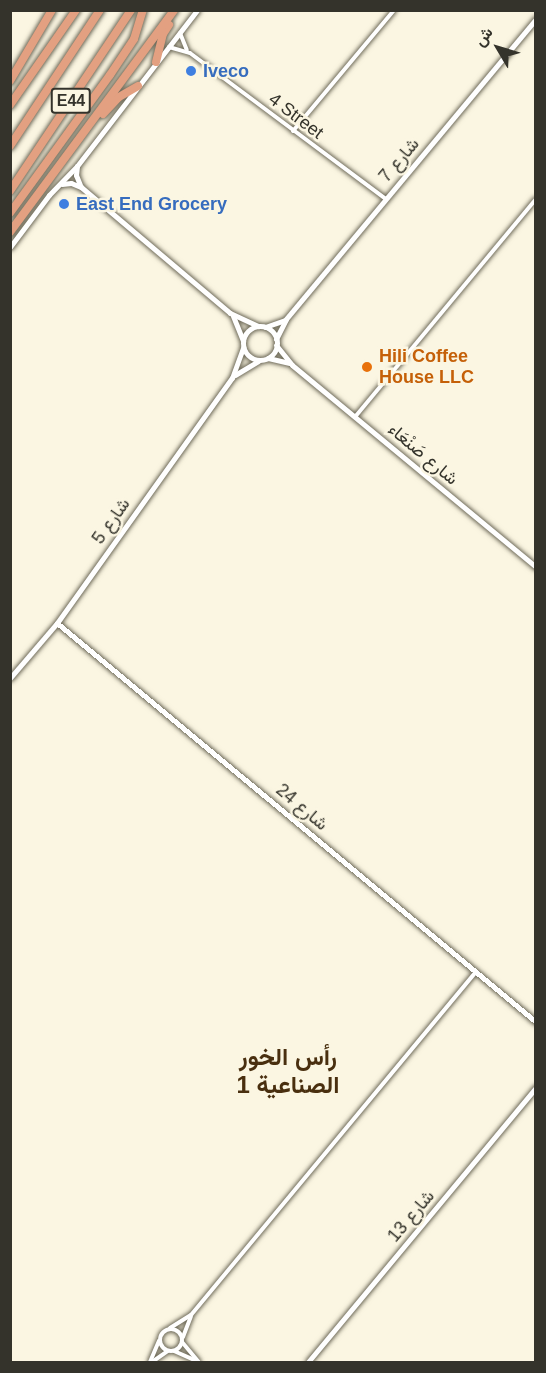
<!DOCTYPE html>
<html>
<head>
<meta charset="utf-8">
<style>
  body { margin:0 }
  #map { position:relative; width:546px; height:1373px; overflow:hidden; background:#fbf6e2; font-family:Helvetica,Vazirmatn,sans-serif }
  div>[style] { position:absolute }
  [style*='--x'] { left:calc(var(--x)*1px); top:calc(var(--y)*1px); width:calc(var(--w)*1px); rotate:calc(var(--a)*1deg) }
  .roads { filter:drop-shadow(0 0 2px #6f6b5a) drop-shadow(0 0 2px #6f6b5a) }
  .minor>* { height:4px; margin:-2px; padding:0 2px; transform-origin:2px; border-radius:2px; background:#fff }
  .minor>.ring { margin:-2px; padding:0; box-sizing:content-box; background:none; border:4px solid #fff; border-radius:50% }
  .tertiary>* { height:5px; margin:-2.5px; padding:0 2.5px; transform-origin:2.5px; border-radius:2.5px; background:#fff }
  .tertiary>.ring { margin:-2.5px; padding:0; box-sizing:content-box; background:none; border:5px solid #fff; border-radius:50% }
  .motorway>* { height:8px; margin:-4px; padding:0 4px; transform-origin:4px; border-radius:4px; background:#e3a081 }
  .dots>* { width:16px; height:16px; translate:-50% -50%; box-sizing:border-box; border:3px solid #fbf6e2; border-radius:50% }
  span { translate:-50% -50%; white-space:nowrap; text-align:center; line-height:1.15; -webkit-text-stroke:5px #fbf6e2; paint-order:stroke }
  .shield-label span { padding:2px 4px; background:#fbf6e2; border:2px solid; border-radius:4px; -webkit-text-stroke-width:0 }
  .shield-label { font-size:16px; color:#34332b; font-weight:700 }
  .shop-label { font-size:18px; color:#366cbe; font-weight:700 }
  .left { translate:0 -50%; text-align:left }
  .street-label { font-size:18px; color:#34332b }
  .food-label { font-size:18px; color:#c56008; font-weight:700 }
  .district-label { font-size:24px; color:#492f0f; font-weight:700 }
  .frame { position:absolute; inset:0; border:12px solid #34332b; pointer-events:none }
  .north { position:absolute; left:468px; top:18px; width:60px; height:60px; -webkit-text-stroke:4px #fbf6e2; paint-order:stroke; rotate:308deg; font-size:16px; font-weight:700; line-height:24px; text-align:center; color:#34332b }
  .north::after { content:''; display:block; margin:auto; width:21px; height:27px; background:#34332b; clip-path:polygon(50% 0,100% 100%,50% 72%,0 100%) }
</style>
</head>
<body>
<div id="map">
  <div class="roads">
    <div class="minor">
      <div style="--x:180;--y:33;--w:18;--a:68"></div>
      <div style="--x:169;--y:47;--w:22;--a:16"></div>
      <div style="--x:190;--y:53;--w:244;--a:36.7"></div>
      <div style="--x:293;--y:131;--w:158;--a:-50.1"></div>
      <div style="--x:355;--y:417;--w:283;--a:-50.3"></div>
      <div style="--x:170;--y:1328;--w:25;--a:-32"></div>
      <div style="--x:191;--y:1315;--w:446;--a:-50.3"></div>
      <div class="ring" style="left:160px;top:1329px;width:18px;height:18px"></div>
      <div style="--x:183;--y:1337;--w:22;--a:-69"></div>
      <div style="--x:182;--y:1342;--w:26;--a:50"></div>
      <div style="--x:174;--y:1351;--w:22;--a:24"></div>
      <div style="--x:150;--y:1362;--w:23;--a:-67"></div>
      <div style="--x:152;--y:1362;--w:19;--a:-35"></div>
    </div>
    <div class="tertiary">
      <div style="--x:77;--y:166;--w:9;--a:96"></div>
      <div style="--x:76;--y:175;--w:11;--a:68"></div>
      <div style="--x:62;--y:184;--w:9;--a:-6"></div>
      <div style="--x:71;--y:183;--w:11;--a:22"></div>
      <div style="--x:81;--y:187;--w:195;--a:40.2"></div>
      <div style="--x:230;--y:313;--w:31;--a:25"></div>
      <div style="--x:10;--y:247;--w:65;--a:-53.1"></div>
      <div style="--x:49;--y:195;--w:40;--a:-46"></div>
      <div style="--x:77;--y:166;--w:197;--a:-52.4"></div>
      <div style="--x:233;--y:316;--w:27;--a:68"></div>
      <div class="ring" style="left:243px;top:326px;width:29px;height:29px"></div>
      <div style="--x:265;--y:327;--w:21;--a:-19"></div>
      <div style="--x:276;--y:339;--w:22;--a:-63"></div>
      <div style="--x:286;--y:319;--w:391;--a:-50.2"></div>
      <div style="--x:276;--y:345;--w:26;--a:51"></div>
      <div style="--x:292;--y:365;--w:317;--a:39.6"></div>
      <div style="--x:268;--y:358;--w:22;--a:13"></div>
      <div style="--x:235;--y:375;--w:27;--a:-31"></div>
      <div style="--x:57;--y:623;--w:623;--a:39.79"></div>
      <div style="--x:10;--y:678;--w:72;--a:-49.5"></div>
      <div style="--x:57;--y:623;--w:301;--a:-54.5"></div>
      <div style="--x:232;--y:378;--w:33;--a:-70"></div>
      <div style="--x:308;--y:1362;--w:357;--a:-50.3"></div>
    </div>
    <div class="motorway">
      <div style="--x:156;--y:62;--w:29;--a:-76"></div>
      <div style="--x:163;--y:34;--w:11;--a:-56"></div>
      <div style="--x:10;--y:81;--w:82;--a:-59.4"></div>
      <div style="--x:10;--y:105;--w:116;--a:-55.2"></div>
      <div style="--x:103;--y:114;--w:23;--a:-47"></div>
      <div style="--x:119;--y:97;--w:22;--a:-30"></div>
      <div style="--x:10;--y:146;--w:163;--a:-56.5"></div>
      <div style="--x:10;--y:191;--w:218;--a:-56.2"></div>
      <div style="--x:10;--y:213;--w:170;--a:-54.1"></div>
      <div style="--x:110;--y:75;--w:43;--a:-56.3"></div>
      <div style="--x:134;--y:39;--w:30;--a:-73"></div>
      <div style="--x:10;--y:232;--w:276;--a:-53.5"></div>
    </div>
  </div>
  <div class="dots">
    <div style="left:191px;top:71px;background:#3f7fe0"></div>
    <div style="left:64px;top:204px;background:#3f7fe0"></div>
    <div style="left:367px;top:367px;background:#e8710a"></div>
  </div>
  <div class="shield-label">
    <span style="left:71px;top:101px">E44</span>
  </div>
  <div class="shop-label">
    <span class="left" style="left:203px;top:71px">Iveco</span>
    <span class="left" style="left:76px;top:204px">East End Grocery</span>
  </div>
  <div class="street-label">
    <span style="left:296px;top:116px;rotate:37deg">4 Street</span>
    <span style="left:399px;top:160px;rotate:-50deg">شارع 7</span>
    <span style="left:423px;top:454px;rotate:40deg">شارع صَنْعَاء</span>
    <span style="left:111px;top:521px;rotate:-55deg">شارع 5</span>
    <span style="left:302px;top:807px;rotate:40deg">شارع 24</span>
    <span style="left:411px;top:1216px;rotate:-50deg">شارع 13</span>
  </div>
  <div class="food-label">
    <span class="left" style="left:379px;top:367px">Hili Coffee<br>House LLC</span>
  </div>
  <div class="district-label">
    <span style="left:288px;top:1071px">رأس الخور<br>الصناعية 1</span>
  </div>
  <div class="frame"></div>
  <div class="north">ش</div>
</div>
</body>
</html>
